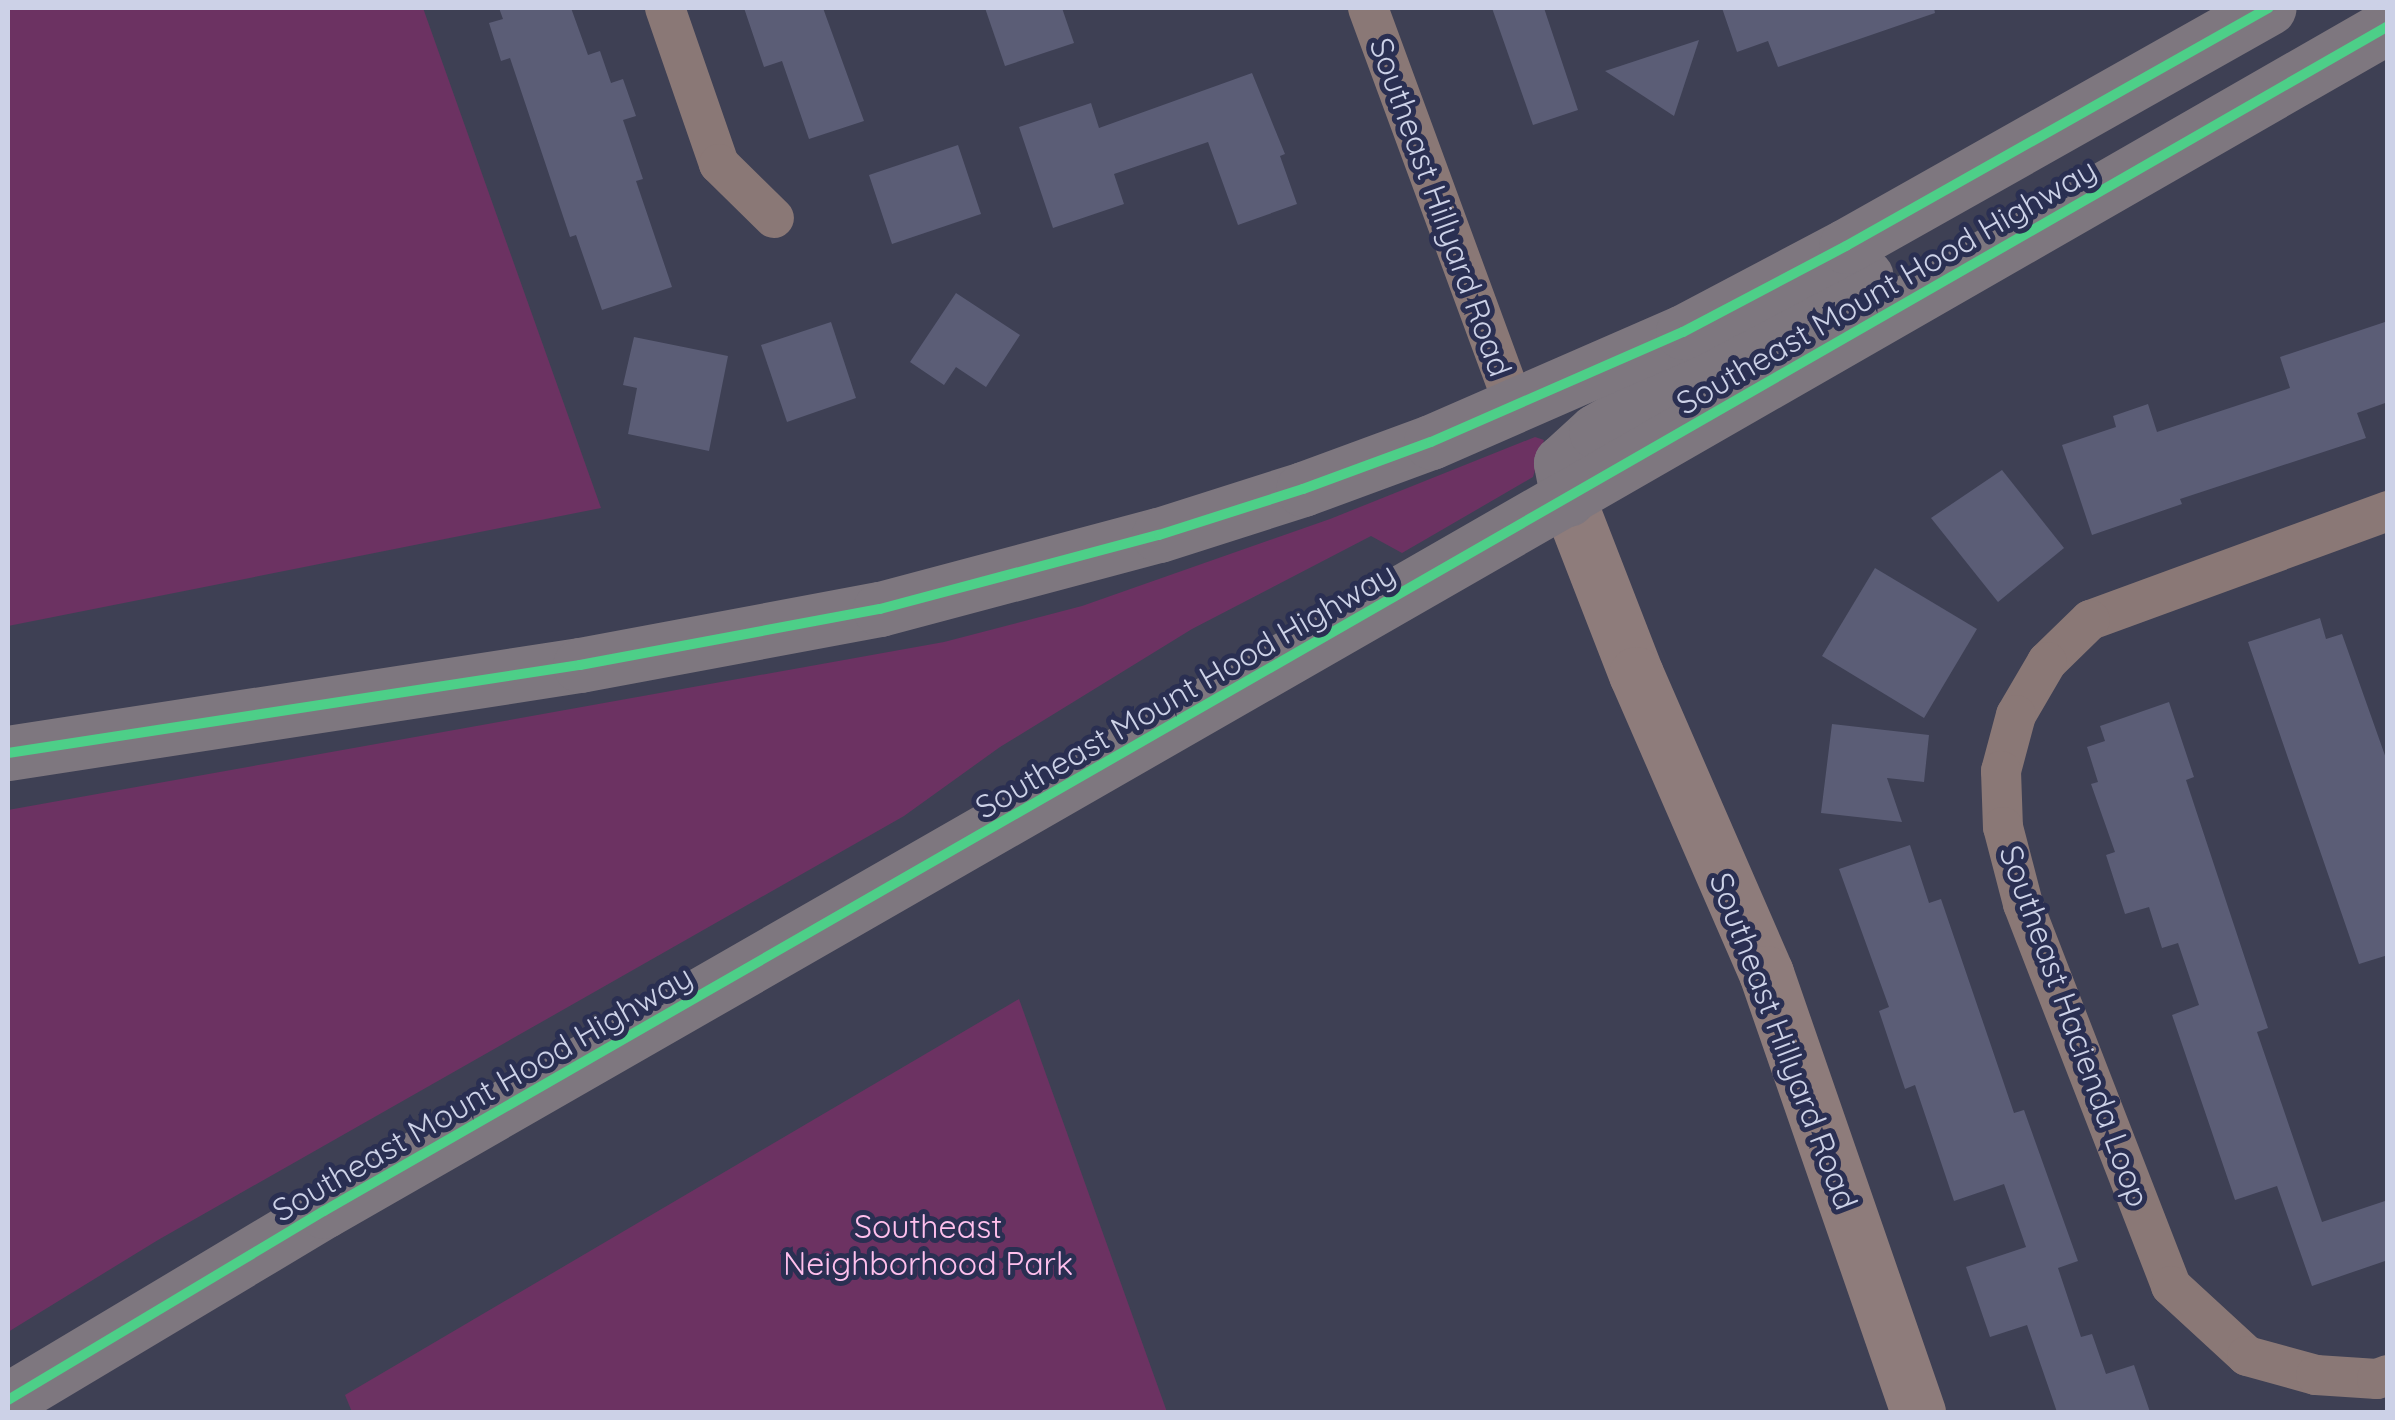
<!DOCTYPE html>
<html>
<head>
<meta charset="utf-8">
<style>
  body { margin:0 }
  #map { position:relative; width:2395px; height:1420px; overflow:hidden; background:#3e4054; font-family:Quicksand,sans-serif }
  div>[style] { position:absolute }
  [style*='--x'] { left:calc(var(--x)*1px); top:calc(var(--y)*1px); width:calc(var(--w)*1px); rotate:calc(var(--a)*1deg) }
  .green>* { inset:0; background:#6c3262 }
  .building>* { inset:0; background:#5b5d76 }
  .street>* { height:40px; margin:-20px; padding:0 20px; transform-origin:20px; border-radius:20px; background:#8a7876 }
  .secondary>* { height:55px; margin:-27.5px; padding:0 27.5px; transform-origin:27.5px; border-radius:27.5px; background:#8e7c7b }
  .highway>* { height:55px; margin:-27.5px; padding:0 27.5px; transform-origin:27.5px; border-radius:27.5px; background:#7e777f }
  .cycleway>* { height:10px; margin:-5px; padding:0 5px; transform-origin:5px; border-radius:5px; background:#4dcf88 }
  span { translate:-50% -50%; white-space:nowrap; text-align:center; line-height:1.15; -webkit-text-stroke:10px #2a2f52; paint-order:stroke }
  .street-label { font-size:32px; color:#ccd1e7 }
  .park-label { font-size:32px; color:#ffc0ed }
  .frame { position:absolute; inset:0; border:10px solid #ccd1e7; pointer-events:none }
</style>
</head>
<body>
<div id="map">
  <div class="green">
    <div style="clip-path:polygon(8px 8px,423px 8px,601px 508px,8px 626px)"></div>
    <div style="clip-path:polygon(1535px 437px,1544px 440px,1533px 477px,1402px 553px,1371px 536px,1192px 629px,1000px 747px,904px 816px,158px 1240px,8px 1332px,8px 810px,944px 642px,1082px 606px,1330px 519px)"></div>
    <div style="clip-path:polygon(1019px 999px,1167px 1412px,352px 1412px,345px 1395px)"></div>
  </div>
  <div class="building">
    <div style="clip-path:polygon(499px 8px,571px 8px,588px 55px,600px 51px,611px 83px,623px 79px,636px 116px,623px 120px,643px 179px,636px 181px,672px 287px,602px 310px,576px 235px,570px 237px,510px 58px,501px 61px,489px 23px,503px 19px)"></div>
    <div style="clip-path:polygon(744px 8px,823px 8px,864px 121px,809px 139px,782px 61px,764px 67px)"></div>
    <div style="clip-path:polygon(985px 8px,1062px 8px,1074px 43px,1005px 66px)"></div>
    <div style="clip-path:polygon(1492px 8px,1544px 8px,1578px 110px,1533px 125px)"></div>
    <div style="clip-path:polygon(1722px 8px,1934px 8px,1935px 13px,1778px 67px,1768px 41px,1737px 52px)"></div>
    <div style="clip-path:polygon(1699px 40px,1674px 116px,1605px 71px)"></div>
    <div style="clip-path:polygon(1252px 73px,1285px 154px,1280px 156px,1297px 204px,1238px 225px,1208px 142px,1114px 174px,1124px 204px,1053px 228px,1019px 127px,1091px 103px,1099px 128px)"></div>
    <div style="clip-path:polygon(958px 145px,981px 214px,892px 244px,869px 175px)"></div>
    <div style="clip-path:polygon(956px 293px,1020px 335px,986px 387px,956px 367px,944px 385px,910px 362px)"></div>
    <div style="clip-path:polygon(2388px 321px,2388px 402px,2357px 413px,2366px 438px,2180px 499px,2182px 504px,2092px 535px,2062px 445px,2116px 427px,2113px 416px,2148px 404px,2157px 432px,2290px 388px,2280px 357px)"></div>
    <div style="clip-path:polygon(831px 322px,856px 398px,787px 422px,761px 345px)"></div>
    <div style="clip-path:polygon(634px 337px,728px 356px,709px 451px,628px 434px,637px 388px,623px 385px)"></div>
    <div style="clip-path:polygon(2002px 470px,2064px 548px,1998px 602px,1931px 518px)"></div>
    <div style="clip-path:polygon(1875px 568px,1977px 629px,1924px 718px,1822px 656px)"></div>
    <div style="clip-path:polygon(2320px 618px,2326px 639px,2342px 634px,2388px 764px,2388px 955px,2359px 964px,2248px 642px)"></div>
    <div style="clip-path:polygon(2169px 702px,2194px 777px,2186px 780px,2268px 1028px,2257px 1032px,2322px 1222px,2388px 1200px,2388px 1260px,2312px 1286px,2277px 1186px,2235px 1200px,2172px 1015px,2199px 1005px,2178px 943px,2162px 948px,2149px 907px,2125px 914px,2106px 855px,2115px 852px,2091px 784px,2098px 782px,2087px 747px,2105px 741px,2100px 726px)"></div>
    <div style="clip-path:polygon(1832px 724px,1929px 735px,1924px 782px,1887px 778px,1902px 822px,1821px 813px)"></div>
    <div style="clip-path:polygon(1910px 845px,1929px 903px,1941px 899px,2014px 1113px,2024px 1110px,2059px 1208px,2078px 1261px,2058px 1268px,2081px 1337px,2092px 1334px,2106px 1374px,2134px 1365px,2150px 1412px,2057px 1412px,2027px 1325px,1990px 1337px,1966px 1267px,2026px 1247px,2004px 1184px,1954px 1201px,1915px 1085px,1905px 1089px,1879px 1011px,1889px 1007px,1839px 869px)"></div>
  </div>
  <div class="street">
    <div style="--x:665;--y:8;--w:165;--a:70.9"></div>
    <div style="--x:719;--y:164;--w:77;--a:44.5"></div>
    <div style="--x:1368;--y:8;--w:425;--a:69.8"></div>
    <div style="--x:2388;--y:511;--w:317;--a:159.9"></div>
    <div style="--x:2090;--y:620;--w:60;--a:135.7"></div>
    <div style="--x:2047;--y:662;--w:61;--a:120.3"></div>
    <div style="--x:2016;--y:715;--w:58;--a:105"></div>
    <div style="--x:2001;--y:771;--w:56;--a:88"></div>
    <div style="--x:2003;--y:827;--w:80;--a:75.4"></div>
    <div style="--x:2023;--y:904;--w:410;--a:68.8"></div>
    <div style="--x:2171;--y:1286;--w:103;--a:42.6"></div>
    <div style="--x:2247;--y:1356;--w:72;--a:15.4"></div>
    <div style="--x:2316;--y:1375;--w:61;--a:3.8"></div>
    <div style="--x:2377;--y:1379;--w:12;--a:-20"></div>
  </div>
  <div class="secondary">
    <div style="--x:1568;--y:499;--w:188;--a:68.8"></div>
    <div style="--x:1636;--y:674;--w:326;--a:66.5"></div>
    <div style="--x:1766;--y:973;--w:465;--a:70.9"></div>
  </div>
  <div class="highway">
    <div style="--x:1568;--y:499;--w:37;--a:-101"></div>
    <div style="--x:1561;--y:463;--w:47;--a:-42.4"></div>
    <div style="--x:1596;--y:431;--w:311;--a:-29.9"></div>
    <div style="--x:8;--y:753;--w:579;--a:-8.75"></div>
    <div style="--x:580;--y:665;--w:305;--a:-10.6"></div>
    <div style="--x:880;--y:609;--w:289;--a:-14.9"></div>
    <div style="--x:1159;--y:535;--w:151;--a:-17.7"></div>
    <div style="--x:1303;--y:489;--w:136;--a:-20.2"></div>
    <div style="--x:1431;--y:442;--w:275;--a:-23.6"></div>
    <div style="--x:1683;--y:332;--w:184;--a:-27.8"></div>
    <div style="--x:1846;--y:246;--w:485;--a:-29.4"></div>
    <div style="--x:8;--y:1400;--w:368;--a:-30.9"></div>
    <div style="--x:324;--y:1211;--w:2380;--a:-29.86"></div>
  </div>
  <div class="cycleway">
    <div style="--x:8;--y:753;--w:579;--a:-8.75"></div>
    <div style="--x:580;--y:665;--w:305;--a:-10.6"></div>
    <div style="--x:880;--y:609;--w:289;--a:-14.9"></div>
    <div style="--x:1159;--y:535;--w:151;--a:-17.7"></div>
    <div style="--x:1303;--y:489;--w:136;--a:-20.2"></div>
    <div style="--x:1431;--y:442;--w:275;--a:-23.6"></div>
    <div style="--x:1683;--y:332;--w:184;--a:-27.8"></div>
    <div style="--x:1846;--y:246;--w:485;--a:-29.4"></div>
    <div style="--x:8;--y:1400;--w:368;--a:-30.9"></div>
    <div style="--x:324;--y:1211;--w:2380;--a:-29.86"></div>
  </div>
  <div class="street-label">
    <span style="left:1441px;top:207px;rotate:70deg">Southeast Hillyard Road</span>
    <span style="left:1886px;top:286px;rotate:-30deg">Southeast Mount Hood Highway</span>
    <span style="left:1185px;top:690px;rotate:-30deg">Southeast Mount Hood Highway</span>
    <span style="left:2075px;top:1026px;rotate:70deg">Southeast Hacienda Loop</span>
    <span style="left:1784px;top:1041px;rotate:69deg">Southeast Hillyard Road</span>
    <span style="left:482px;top:1093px;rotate:-30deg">Southeast Mount Hood Highway</span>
  </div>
  <div class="park-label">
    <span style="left:928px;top:1245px">Southeast<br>Neighborhood Park</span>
  </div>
  <div class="frame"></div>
</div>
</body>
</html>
